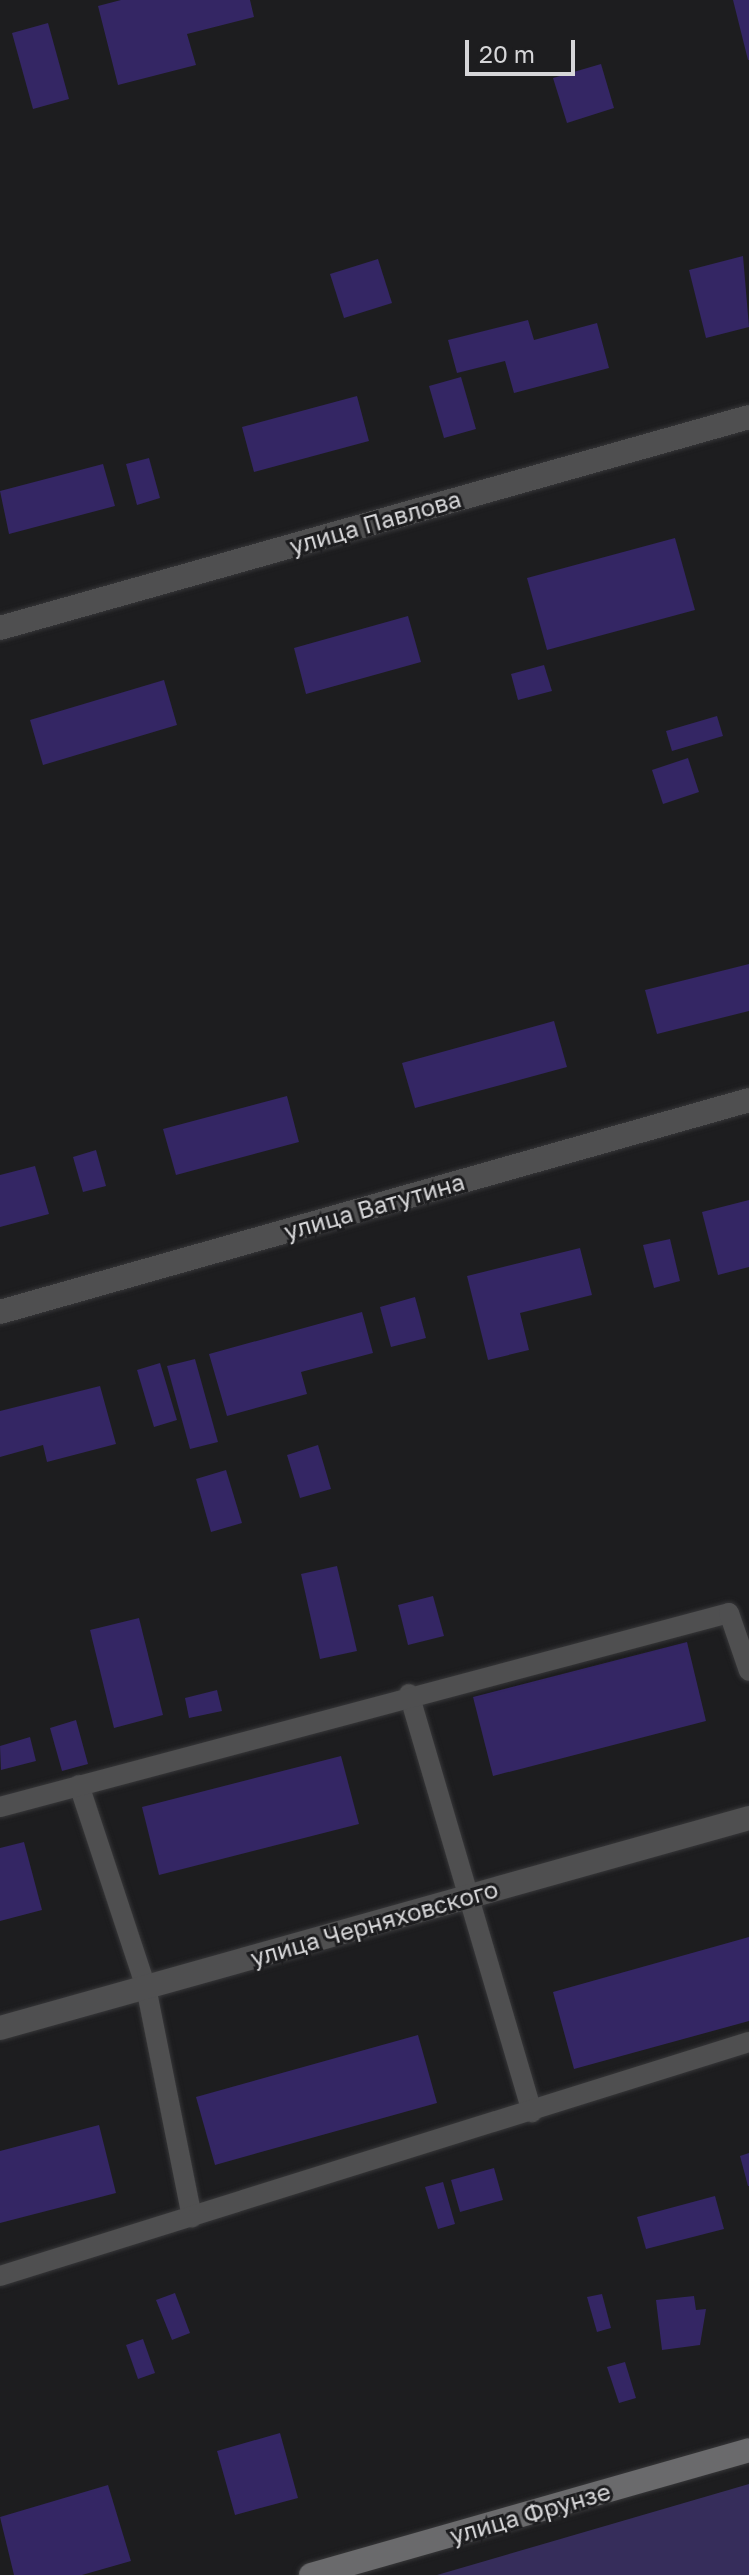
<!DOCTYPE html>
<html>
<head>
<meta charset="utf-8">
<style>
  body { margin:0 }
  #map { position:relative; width:749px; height:2575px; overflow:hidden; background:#1d1d1f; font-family:"Golos Text",sans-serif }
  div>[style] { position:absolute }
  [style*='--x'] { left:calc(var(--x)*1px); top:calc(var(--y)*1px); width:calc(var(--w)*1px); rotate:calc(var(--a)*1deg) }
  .green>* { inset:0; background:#362d5b }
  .building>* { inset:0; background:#342664 }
  .roads { filter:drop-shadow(0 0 2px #373739) drop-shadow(0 0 2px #373739) }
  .lane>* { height:20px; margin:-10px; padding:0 10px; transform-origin:10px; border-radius:10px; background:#4f4f50 }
  .street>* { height:24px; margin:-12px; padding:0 12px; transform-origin:12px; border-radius:12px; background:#4f4f50 }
  .secondary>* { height:24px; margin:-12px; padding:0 12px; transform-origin:12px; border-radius:12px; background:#6a6a6c }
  span { translate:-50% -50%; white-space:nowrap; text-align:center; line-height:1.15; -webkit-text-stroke:6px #1d1d1f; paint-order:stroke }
  .street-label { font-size:24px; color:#d6d6d8 }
  .scale { position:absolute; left:465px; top:40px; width:110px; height:36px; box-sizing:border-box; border:4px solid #d6d6d8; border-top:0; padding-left:10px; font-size:24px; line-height:28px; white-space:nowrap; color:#d6d6d8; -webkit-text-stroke:6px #1d1d1f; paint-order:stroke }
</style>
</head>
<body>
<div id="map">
  <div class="green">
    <div style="clip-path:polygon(749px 2484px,749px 2575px,437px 2575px)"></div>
  </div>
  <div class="building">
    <div style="clip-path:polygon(121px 0,250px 0,254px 17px,187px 34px,196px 65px,118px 85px,98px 6px)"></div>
    <div style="clip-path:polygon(733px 0,749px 0,749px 60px,748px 60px)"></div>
    <div style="clip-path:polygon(48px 23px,69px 99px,33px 109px,12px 33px)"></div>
    <div style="clip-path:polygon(601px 64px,614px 108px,567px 123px,553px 78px)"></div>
    <div style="clip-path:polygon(743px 256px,749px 327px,706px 338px,689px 270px)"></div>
    <div style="clip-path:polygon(378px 259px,392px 303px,344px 318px,330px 274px)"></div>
    <div style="clip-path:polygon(528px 320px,534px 340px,597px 323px,609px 368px,514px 393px,505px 361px,457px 373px,448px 340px)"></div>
    <div style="clip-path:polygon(461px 377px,476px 429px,444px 438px,429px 386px)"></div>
    <div style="clip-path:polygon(357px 396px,369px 441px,254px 472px,242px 427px)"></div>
    <div style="clip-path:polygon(149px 458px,160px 498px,137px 505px,126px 464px)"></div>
    <div style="clip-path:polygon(103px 464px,115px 506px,9px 534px,0 491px)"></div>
    <div style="clip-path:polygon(675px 538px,695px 610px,547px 650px,527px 578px)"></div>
    <div style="clip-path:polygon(408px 616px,421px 662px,306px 694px,294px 648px)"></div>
    <div style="clip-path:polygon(544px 665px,552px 691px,518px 700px,511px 674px)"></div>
    <div style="clip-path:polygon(164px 680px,177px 725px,43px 765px,30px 720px)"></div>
    <div style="clip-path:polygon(717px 716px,723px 736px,672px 751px,666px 731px)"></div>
    <div style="clip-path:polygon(688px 758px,699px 792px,663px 804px,652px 770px)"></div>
    <div style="clip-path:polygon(749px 964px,749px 1011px,657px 1034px,645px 990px)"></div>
    <div style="clip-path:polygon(554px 1021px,567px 1067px,415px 1108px,402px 1063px)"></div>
    <div style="clip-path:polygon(287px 1096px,299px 1142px,176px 1175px,163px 1129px)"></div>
    <div style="clip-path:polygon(96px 1150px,106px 1186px,83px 1192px,73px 1157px)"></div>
    <div style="clip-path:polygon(35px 1166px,49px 1214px,0 1227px,0 1175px)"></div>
    <div style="clip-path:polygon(749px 1200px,749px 1267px,718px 1275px,702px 1212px)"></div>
    <div style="clip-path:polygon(670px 1239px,680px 1281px,654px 1288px,643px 1245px)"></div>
    <div style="clip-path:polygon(580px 1248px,592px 1295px,520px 1313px,529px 1350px,488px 1360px,467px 1276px)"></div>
    <div style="clip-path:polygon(415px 1297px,426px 1338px,391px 1347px,380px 1307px)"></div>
    <div style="clip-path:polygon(362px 1312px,373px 1353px,301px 1372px,307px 1394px,227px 1416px,209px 1354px)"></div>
    <div style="clip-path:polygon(195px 1359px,218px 1442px,190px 1449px,167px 1366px)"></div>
    <div style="clip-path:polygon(160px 1363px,177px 1420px,154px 1427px,137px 1370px)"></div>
    <div style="clip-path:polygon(100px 1386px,116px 1444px,47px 1462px,43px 1445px,0 1457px,0 1411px)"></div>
    <div style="clip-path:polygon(318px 1445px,331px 1489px,300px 1498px,287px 1455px)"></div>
    <div style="clip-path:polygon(226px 1470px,242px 1523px,211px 1532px,196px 1479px)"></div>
    <div style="clip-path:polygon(337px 1566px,357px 1651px,320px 1659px,301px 1574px)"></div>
    <div style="clip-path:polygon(433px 1596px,444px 1636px,408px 1645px,398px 1605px)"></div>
    <div style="clip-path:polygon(139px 1618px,163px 1715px,114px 1728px,90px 1630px)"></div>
    <div style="clip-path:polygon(687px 1642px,706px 1721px,493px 1776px,473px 1697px)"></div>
    <div style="clip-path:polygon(217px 1690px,222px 1711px,189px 1718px,185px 1698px)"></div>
    <div style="clip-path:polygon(76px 1720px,88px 1764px,62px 1771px,50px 1728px)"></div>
    <div style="clip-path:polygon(30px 1737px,36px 1761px,1px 1770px,0 1746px)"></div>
    <div style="clip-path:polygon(341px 1756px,359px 1824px,159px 1875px,142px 1807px)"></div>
    <div style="clip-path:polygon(24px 1842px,42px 1910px,0 1921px,0 1848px)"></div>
    <div style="clip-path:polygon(749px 1937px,749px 2021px,574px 2069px,553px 1992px)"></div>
    <div style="clip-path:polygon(418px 2035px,437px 2103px,215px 2165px,196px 2097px)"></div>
    <div style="clip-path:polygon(99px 2125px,116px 2193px,0 2223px,0 2151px)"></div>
    <div style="clip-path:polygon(749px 2153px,749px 2186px,748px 2186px,740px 2156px)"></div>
    <div style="clip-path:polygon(494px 2168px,503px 2200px,460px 2212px,451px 2180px)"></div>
    <div style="clip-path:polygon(443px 2182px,455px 2224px,438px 2229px,425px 2187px)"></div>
    <div style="clip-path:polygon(715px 2196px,724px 2229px,646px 2249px,637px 2217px)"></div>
    <div style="clip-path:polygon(175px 2293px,190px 2333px,172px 2340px,156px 2300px)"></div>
    <div style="clip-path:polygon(602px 2294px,611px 2328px,597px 2332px,587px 2297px)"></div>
    <div style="clip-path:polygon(694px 2296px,696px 2310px,706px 2309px,700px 2345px,662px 2350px,656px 2300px)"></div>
    <div style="clip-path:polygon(143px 2339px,155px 2373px,138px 2379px,126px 2345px)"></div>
    <div style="clip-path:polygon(625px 2362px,636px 2398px,619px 2403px,607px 2367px)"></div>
    <div style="clip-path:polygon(280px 2433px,298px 2498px,235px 2515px,217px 2451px)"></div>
    <div style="clip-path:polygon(108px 2485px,131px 2561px,82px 2575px,14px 2575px,0 2517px)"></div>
  </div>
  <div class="roads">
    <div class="lane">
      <div style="--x:409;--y:1694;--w:436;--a:73.6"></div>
      <div style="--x:79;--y:1785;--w:213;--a:71.7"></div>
      <div style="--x:146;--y:1987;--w:235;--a:78.7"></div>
      <div style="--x:0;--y:1807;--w:754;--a:-14.9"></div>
      <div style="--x:729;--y:1613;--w:61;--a:71"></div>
      <div style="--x:0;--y:2276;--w:785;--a:-17.35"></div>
    </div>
    <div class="street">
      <div style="--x:0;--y:628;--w:778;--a:-15.73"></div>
      <div style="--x:0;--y:1312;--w:778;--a:-15.8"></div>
      <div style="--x:0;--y:2028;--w:778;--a:-15.66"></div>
    </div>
    <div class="secondary">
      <div style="--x:311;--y:2575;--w:455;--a:-15.9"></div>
    </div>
  </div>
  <div class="street-label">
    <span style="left:375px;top:522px;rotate:-16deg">улица Павлова</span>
    <span style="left:374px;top:1206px;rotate:-16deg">улица Ватутина</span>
    <span style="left:374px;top:1923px;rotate:-16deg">улица Черняховского</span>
    <span style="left:530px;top:2513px;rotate:-16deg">улица Фрунзе</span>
  </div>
  <div class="scale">20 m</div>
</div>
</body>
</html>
